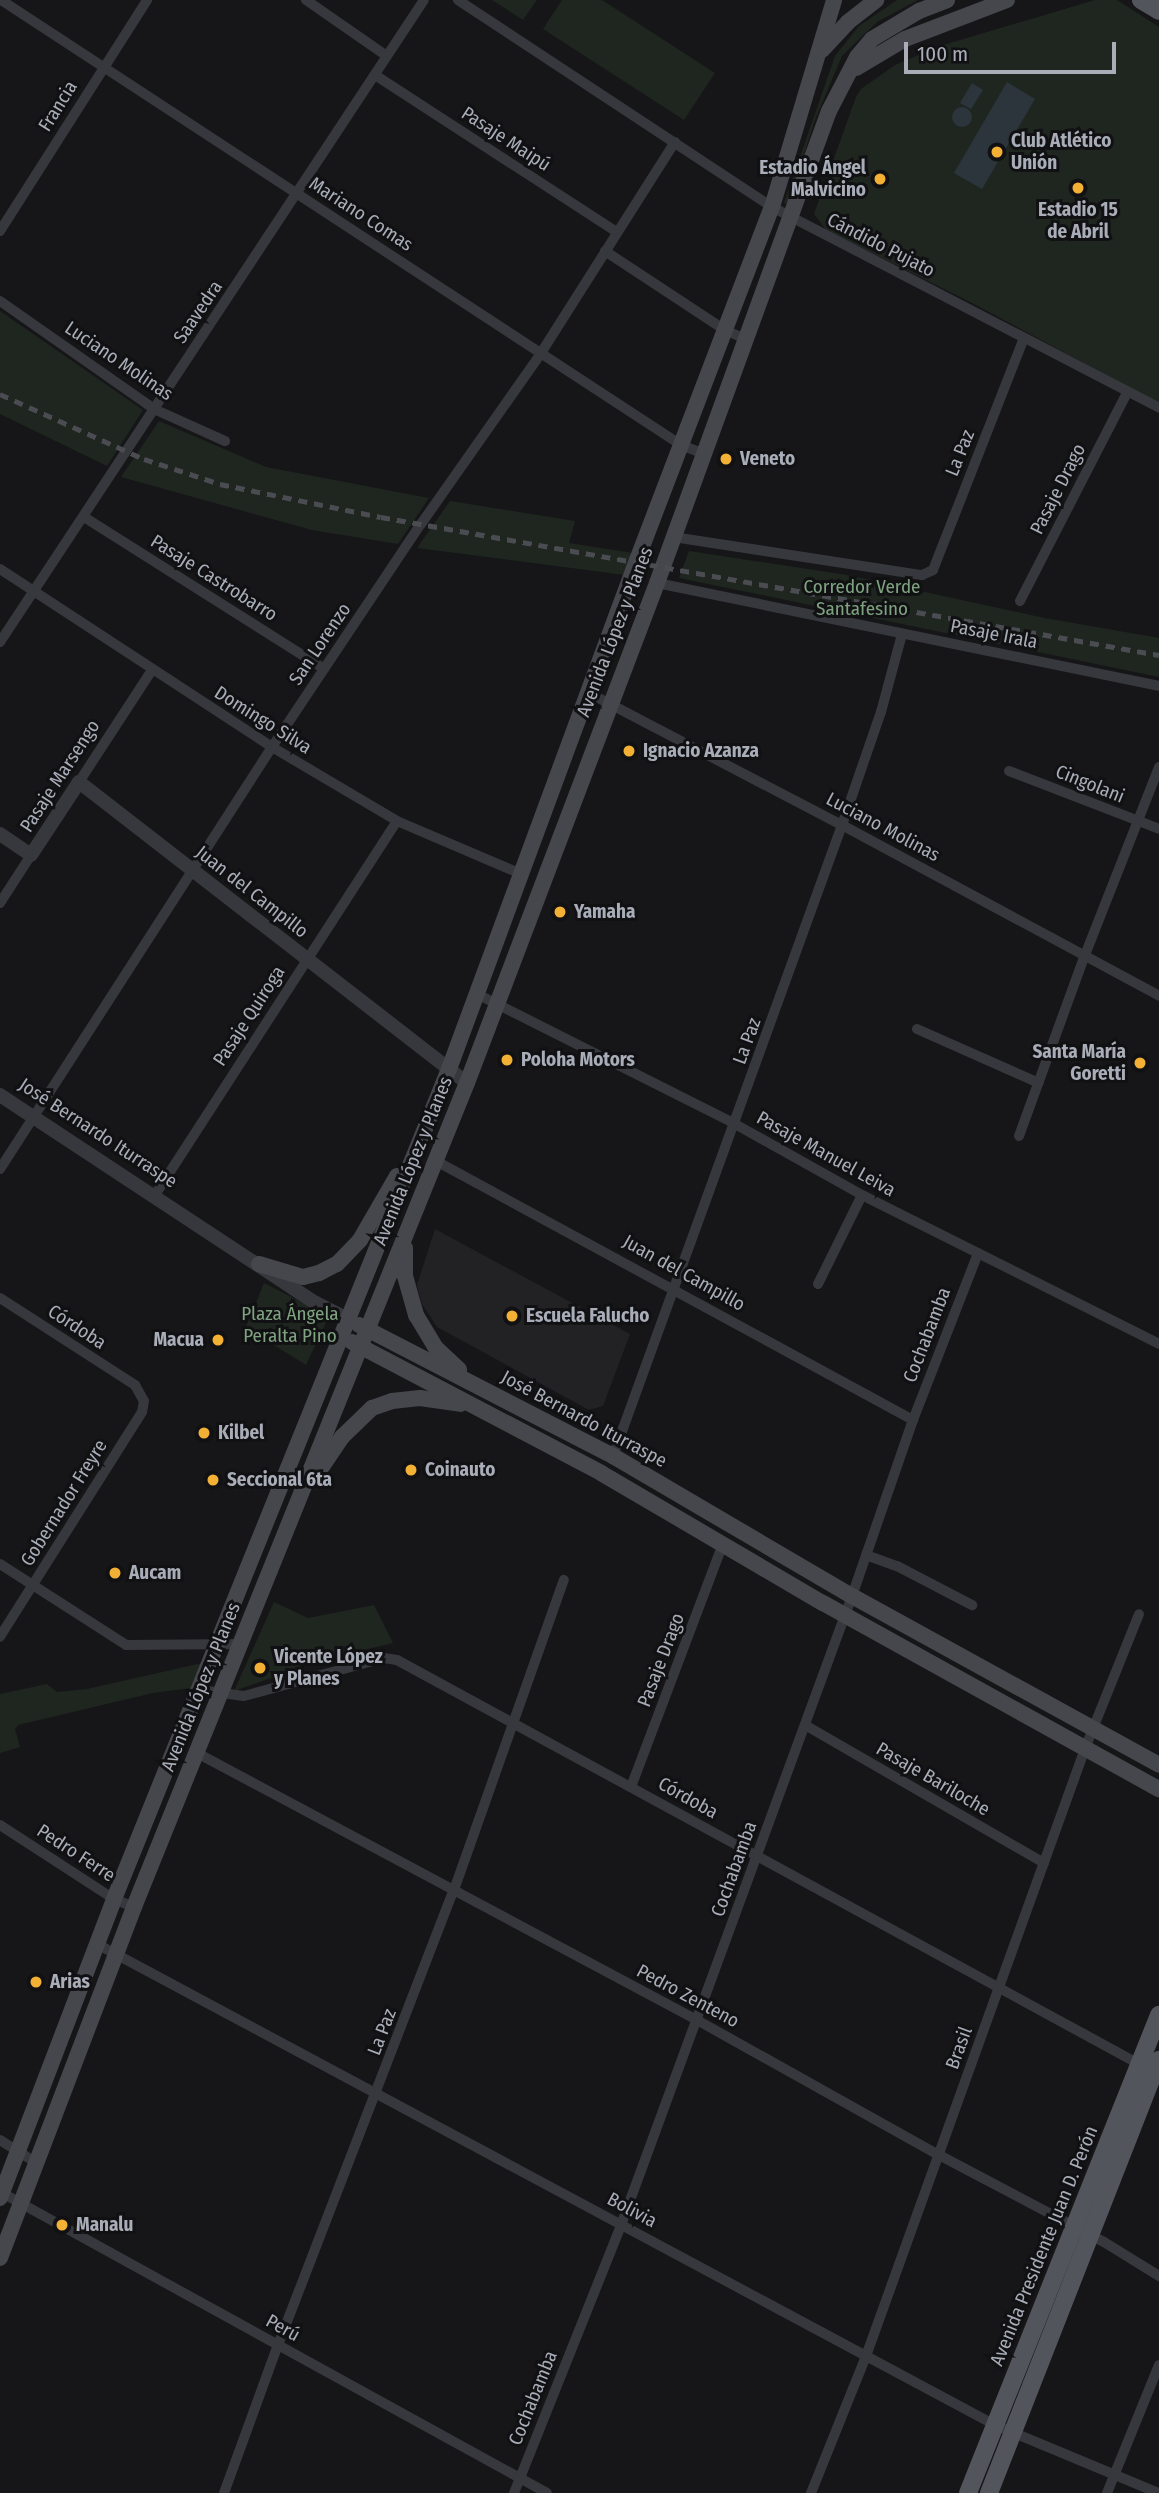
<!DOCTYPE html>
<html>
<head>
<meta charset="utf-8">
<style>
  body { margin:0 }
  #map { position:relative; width:1159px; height:2493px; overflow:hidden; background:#161618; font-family:"Fira Sans Condensed",sans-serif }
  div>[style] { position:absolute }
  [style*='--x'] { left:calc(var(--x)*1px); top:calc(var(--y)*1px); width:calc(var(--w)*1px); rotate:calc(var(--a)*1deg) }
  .built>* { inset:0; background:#222225 }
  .green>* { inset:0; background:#1e261f }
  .water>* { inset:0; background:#2c353c }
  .round { border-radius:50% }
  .minor>* { height:10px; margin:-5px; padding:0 5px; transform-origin:5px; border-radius:5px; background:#37383d }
  .tertiary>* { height:14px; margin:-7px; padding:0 7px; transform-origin:7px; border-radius:7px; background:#37383d }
  .secondary>* { height:16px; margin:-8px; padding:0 8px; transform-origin:8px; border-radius:8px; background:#45474d }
  .primary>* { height:18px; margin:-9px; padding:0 9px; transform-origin:9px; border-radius:9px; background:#53555c }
  .rail>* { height:4.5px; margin-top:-2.25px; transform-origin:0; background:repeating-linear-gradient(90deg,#4a4c52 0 9px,transparent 0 16px) }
  .dots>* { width:19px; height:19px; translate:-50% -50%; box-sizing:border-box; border:4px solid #111113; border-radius:50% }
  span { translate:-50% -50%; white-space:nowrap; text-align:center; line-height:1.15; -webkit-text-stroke:6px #111113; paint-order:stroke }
  .street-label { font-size:19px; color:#a8adb8 }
  .poi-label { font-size:19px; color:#a8adb8; font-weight:700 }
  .left { translate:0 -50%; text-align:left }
  .right { translate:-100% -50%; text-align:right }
  .park-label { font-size:19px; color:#7fa381 }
  .scale { position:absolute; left:904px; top:42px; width:212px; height:32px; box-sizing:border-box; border:4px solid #a8adb8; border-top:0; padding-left:9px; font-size:21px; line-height:24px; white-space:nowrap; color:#a8adb8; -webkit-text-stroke:5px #111113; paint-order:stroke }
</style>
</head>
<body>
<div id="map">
  <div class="built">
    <div style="clip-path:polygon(435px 1229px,630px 1334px,603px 1406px,589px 1410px,437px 1327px,422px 1304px,417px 1285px)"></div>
  </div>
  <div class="green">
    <div style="clip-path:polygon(492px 0,537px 0,523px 20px)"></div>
    <div style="clip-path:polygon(562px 0,602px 0,715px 73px,684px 120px,543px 29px)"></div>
    <div style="clip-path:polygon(897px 0,918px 0,877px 22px,842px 56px,815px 120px,788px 204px,784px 203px,835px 56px,859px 26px)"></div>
    <div style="clip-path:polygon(1095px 0,1117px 0,1159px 27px,1159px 403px,974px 304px,826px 230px,814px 214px,856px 97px,861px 89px,895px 65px,940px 46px)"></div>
    <div style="clip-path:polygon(0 311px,143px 410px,107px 466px,0 414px)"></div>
    <div style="clip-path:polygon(159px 421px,266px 467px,429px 498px,398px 544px,312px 530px,121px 477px)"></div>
    <div style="clip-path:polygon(450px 501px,575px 521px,569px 543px,633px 553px,625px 575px,417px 548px)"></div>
    <div style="clip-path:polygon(689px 551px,847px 575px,1045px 618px,1159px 638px,1159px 677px,679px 578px)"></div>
    <div style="clip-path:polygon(264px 1283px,329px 1316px,306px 1365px,264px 1339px,244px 1332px)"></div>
    <div style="clip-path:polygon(274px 1602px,308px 1618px,374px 1605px,393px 1643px,325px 1659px,234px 1691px)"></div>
    <div style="clip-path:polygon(202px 1663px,191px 1688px,153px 1693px,18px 1725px,15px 1729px,20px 1747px,0 1753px,0 1694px,47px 1684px,57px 1692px,87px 1689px)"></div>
  </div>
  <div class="water">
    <div style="clip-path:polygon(1007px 82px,1035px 99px,982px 189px,954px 173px)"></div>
    <div style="clip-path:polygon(972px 83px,983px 90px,971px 109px,960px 103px)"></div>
    <div class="round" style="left:952px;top:107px;width:20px;height:20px"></div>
  </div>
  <div class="minor">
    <div style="--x:1;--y:0;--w:813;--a:33.2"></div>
    <div style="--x:681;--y:445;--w:25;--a:21"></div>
    <div style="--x:306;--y:0;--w:98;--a:34.7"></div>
    <div style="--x:458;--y:0;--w:376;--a:33.4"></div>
    <div style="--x:772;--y:207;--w:436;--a:27.4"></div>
    <div style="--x:375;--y:75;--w:288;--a:33"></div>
    <div style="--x:0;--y:231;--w:274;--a:-57.5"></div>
    <div style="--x:605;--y:251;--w:144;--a:33.4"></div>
    <div style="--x:725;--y:330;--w:24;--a:24"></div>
    <div style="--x:0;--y:301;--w:188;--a:35"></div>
    <div style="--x:154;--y:409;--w:78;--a:24.3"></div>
    <div style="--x:84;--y:517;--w:284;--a:32.3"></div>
    <div style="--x:673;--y:537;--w:252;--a:8.7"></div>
    <div style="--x:922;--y:575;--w:12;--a:-24"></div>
    <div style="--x:933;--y:570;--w:249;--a:-68.6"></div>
    <div style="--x:0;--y:569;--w:325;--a:33.2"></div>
    <div style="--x:272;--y:747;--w:145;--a:30.6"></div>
    <div style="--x:397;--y:821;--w:135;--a:23.1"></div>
    <div style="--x:657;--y:583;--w:512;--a:11.59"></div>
    <div style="--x:1020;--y:601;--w:234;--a:-62.8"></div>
    <div style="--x:0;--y:642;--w:769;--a:-56.56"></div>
    <div style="--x:589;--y:693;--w:285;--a:27.6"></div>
    <div style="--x:842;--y:825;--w:360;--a:28.3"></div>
    <div style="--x:1009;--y:771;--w:161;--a:21.1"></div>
    <div style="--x:79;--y:782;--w:134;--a:-56.9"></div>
    <div style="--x:0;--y:903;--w:57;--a:-57.1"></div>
    <div style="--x:477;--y:994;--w:289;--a:26.7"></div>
    <div style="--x:735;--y:1124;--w:145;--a:29.2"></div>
    <div style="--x:862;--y:1195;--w:332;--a:26.6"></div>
    <div style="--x:917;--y:1029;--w:133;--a:23.9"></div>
    <div style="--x:1019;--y:1136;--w:193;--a:-70"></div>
    <div style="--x:1085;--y:955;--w:202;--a:-68.5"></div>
    <div style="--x:436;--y:1161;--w:543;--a:28.5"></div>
    <div style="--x:0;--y:1169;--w:502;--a:-57.2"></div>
    <div style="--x:272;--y:747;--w:268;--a:-56.3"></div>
    <div style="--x:421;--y:524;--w:209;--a:-54.9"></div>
    <div style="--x:541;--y:353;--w:250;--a:-57.6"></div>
    <div style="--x:155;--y:1195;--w:445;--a:-57.1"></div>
    <div style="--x:818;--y:1284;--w:99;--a:-63.7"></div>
    <div style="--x:0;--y:1298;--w:161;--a:32.8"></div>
    <div style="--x:135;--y:1385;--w:18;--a:61"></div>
    <div style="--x:144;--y:1401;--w:11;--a:100"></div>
    <div style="--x:142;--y:1412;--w:266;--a:122.3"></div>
    <div style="--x:613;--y:1456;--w:671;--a:-70.05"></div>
    <div style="--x:842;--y:825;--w:120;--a:-71"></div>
    <div style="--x:881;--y:712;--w:81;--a:-74.9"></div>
    <div style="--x:866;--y:1555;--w:33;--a:20"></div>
    <div style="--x:897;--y:1566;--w:85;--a:27.5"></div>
    <div style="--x:0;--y:1564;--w:150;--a:32.7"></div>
    <div style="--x:126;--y:1645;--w:115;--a:-0.5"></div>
    <div style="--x:200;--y:1690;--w:44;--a:7.8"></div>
    <div style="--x:244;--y:1696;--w:145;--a:-15.2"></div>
    <div style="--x:384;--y:1658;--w:13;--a:9"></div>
    <div style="--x:397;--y:1660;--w:845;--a:28.57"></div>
    <div style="--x:805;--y:1725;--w:276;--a:30"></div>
    <div style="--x:197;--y:1753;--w:567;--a:28.1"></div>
    <div style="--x:697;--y:2020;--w:277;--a:29.2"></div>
    <div style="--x:939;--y:2155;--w:187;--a:27.8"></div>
    <div style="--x:1104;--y:2242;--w:65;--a:31.7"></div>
    <div style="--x:631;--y:1787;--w:258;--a:-69.3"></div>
    <div style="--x:0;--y:1825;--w:136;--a:33"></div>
    <div style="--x:114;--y:1899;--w:22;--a:22"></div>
    <div style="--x:97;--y:1944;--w:1019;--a:28.18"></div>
    <div style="--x:995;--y:2425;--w:177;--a:22.6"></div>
    <div style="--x:0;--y:2140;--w:41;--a:32.2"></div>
    <div style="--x:2;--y:2193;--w:622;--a:28.83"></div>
    <div style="--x:224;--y:2493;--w:158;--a:-70"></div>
    <div style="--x:278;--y:2345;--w:488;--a:-68.9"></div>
    <div style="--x:454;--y:1890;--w:329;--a:-70.5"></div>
    <div style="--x:514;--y:2493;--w:289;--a:-68.2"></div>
    <div style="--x:621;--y:2225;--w:670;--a:-69.83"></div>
    <div style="--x:852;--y:1596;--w:186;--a:-70.9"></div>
    <div style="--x:913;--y:1420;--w:179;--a:-68.7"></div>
    <div style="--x:811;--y:2493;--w:148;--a:-68.1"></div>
    <div style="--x:866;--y:2356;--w:648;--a:-70.17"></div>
    <div style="--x:1086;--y:1746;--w:142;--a:-68.1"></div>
    <div style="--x:1107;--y:2493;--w:138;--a:-67.9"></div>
  </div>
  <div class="tertiary">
    <div style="--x:0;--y:834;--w:37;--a:34"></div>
    <div style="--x:31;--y:855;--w:87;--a:-56.7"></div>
    <div style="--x:79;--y:782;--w:491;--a:37.8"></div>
    <div style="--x:0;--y:1095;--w:378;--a:33.4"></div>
    <div style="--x:316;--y:1303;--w:36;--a:27"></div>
  </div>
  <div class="secondary">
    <div style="--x:822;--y:50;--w:38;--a:-47"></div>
    <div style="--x:848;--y:22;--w:36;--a:-38"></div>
    <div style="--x:856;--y:68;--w:57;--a:-30.6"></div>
    <div style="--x:905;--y:39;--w:109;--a:-20.9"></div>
    <div style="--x:405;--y:1248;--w:28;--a:90"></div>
    <div style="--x:405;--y:1276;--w:41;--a:74.2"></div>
    <div style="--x:416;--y:1315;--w:37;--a:59"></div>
    <div style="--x:435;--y:1347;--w:33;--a:43"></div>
    <div style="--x:259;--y:1264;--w:46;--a:16.5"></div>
    <div style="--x:303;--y:1277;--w:16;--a:-14"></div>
    <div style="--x:319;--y:1273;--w:20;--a:-27"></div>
    <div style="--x:337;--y:1264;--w:33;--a:-46"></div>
    <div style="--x:360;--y:1240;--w:74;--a:-60"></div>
    <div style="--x:359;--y:1325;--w:286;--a:27.3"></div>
    <div style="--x:613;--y:1456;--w:277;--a:30.4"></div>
    <div style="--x:852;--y:1596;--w:350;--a:28.8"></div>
    <div style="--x:352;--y:1342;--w:281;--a:27.7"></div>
    <div style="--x:601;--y:1473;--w:257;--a:30.4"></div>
    <div style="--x:823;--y:1603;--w:384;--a:29"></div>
    <div style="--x:317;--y:1474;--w:45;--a:-56"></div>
    <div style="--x:342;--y:1437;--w:42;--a:-44"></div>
    <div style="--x:372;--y:1408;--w:21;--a:-19"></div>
    <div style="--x:392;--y:1401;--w:28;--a:-6"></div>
    <div style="--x:420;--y:1398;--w:41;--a:8.3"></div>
    <div style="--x:0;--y:2198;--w:320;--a:-69.1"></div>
    <div style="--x:114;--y:1899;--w:895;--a:-68.02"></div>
    <div style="--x:449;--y:1069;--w:543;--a:-69.73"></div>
    <div style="--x:637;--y:560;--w:378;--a:-69.1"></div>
    <div style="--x:772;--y:207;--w:216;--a:-73.3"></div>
    <div style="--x:0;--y:2258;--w:376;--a:-69.1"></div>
    <div style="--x:134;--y:1907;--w:889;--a:-68"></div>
    <div style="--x:467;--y:1083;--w:535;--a:-69.19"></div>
    <div style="--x:657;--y:583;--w:502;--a:-69.98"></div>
    <div style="--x:829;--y:111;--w:61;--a:-62.6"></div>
    <div style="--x:857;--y:57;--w:23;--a:-50"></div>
    <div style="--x:872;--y:39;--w:55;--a:-30.8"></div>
    <div style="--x:919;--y:11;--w:30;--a:-21"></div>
  </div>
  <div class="primary">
    <div style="--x:1141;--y:0;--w:21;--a:31"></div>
    <div style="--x:968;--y:2493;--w:515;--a:-68.22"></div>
    <div style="--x:989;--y:2493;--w:465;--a:-68.6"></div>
  </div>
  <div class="rail">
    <div style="--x:0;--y:394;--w:158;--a:24.3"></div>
    <div style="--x:144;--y:459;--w:80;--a:18.2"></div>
    <div style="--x:220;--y:484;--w:164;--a:11.6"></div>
    <div style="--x:381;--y:517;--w:790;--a:10.06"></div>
  </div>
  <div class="dots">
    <div style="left:997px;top:152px;background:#f2b134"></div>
    <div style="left:880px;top:179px;background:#f2b134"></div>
    <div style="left:1078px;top:188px;background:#f2b134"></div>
    <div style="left:726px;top:459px;background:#f2b134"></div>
    <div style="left:629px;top:751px;background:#f2b134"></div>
    <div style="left:560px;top:912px;background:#f2b134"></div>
    <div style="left:507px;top:1060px;background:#f2b134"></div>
    <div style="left:1140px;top:1063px;background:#f2b134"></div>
    <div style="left:512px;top:1316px;background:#f2b134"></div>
    <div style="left:218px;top:1340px;background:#f2b134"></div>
    <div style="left:204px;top:1433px;background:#f2b134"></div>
    <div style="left:411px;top:1470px;background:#f2b134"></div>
    <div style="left:213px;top:1480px;background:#f2b134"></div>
    <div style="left:115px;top:1573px;background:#f2b134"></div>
    <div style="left:260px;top:1668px;background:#f2b134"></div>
    <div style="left:36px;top:1982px;background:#f2b134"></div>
    <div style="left:62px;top:2225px;background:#f2b134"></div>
  </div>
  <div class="street-label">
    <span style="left:58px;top:106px;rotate:-58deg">Francia</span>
    <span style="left:506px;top:139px;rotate:33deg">Pasaje Maipú</span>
    <span style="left:361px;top:214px;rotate:33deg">Mariano Comas</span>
    <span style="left:881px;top:245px;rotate:27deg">Cándido Pujato</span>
    <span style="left:198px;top:312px;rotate:-56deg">Saavedra</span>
    <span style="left:119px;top:361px;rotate:34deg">Luciano Molinas</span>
    <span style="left:960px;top:453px;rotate:-68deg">La Paz</span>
    <span style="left:1058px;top:489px;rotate:-63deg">Pasaje Drago</span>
    <span style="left:214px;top:578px;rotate:32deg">Pasaje Castrobarro</span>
    <span style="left:615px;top:632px;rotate:-69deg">Avenida López y Planes</span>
    <span style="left:994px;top:634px;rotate:11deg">Pasaje Irala</span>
    <span style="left:320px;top:644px;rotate:-56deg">San Lorenzo</span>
    <span style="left:263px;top:720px;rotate:32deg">Domingo Silva</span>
    <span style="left:60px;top:776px;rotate:-57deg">Pasaje Marsengo</span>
    <span style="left:1090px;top:784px;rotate:22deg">Cingolani</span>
    <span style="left:883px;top:827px;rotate:28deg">Luciano Molinas</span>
    <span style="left:252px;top:892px;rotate:38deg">Juan del Campillo</span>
    <span style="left:249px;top:1016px;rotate:-57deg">Pasaje Quiroga</span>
    <span style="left:747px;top:1041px;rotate:-70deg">La Paz</span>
    <span style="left:98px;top:1133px;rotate:33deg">José Bernardo Iturraspe</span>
    <span style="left:826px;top:1154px;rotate:29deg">Pasaje Manuel Leiva</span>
    <span style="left:413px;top:1161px;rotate:-68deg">Avenida López y Planes</span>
    <span style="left:684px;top:1273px;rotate:29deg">Juan del Campillo</span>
    <span style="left:77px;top:1327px;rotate:33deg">Córdoba</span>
    <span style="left:927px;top:1335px;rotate:-69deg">Cochabamba</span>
    <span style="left:584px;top:1419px;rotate:28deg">José Bernardo Iturraspe</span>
    <span style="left:64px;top:1503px;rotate:-58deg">Gobernador Freyre</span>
    <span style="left:661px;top:1660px;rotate:-69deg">Pasaje Drago</span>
    <span style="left:201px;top:1687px;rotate:-68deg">Avenida López y Planes</span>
    <span style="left:933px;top:1779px;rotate:30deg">Pasaje Bariloche</span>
    <span style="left:688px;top:1798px;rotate:29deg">Córdoba</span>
    <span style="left:76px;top:1853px;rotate:33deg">Pedro Ferre</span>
    <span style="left:734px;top:1869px;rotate:-70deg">Cochabamba</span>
    <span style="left:688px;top:1996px;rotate:28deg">Pedro Zenteno</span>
    <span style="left:382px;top:2032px;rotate:-69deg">La Paz</span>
    <span style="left:959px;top:2048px;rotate:-70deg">Brasil</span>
    <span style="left:632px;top:2210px;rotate:28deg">Bolivia</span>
    <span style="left:1044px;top:2246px;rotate:-68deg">Avenida Presidente Juan D. Perón</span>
    <span style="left:283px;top:2328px;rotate:29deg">Perú</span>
    <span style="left:533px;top:2398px;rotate:-68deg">Cochabamba</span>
  </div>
  <div class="poi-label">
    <span class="left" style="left:1011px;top:152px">Club Atlético<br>Unión</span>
    <span class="right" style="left:866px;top:179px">Estadio Ángel<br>Malvicino</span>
    <span style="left:1078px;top:221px">Estadio 15<br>de Abril</span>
    <span class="left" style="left:740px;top:459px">Veneto</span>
    <span class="left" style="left:643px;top:751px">Ignacio Azanza</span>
    <span class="left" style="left:574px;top:912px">Yamaha</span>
    <span class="right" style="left:1126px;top:1063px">Santa María<br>Goretti</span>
    <span class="left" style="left:521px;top:1060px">Poloha Motors</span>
    <span class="left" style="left:526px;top:1316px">Escuela Falucho</span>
    <span class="right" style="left:204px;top:1340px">Macua</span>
    <span class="left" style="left:218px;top:1433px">Kilbel</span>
    <span class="left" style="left:425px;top:1470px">Coinauto</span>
    <span class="left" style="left:227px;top:1480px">Seccional 6ta</span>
    <span class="left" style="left:129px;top:1573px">Aucam</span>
    <span class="left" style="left:274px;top:1668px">Vicente López<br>y Planes</span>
    <span class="left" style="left:50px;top:1982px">Arias</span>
    <span class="left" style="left:76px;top:2225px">Manalu</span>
  </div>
  <div class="park-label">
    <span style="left:862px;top:598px">Corredor Verde<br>Santafesino</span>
    <span style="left:290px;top:1325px">Plaza Ángela<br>Peralta Pino</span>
  </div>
  <div class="scale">100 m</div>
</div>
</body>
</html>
